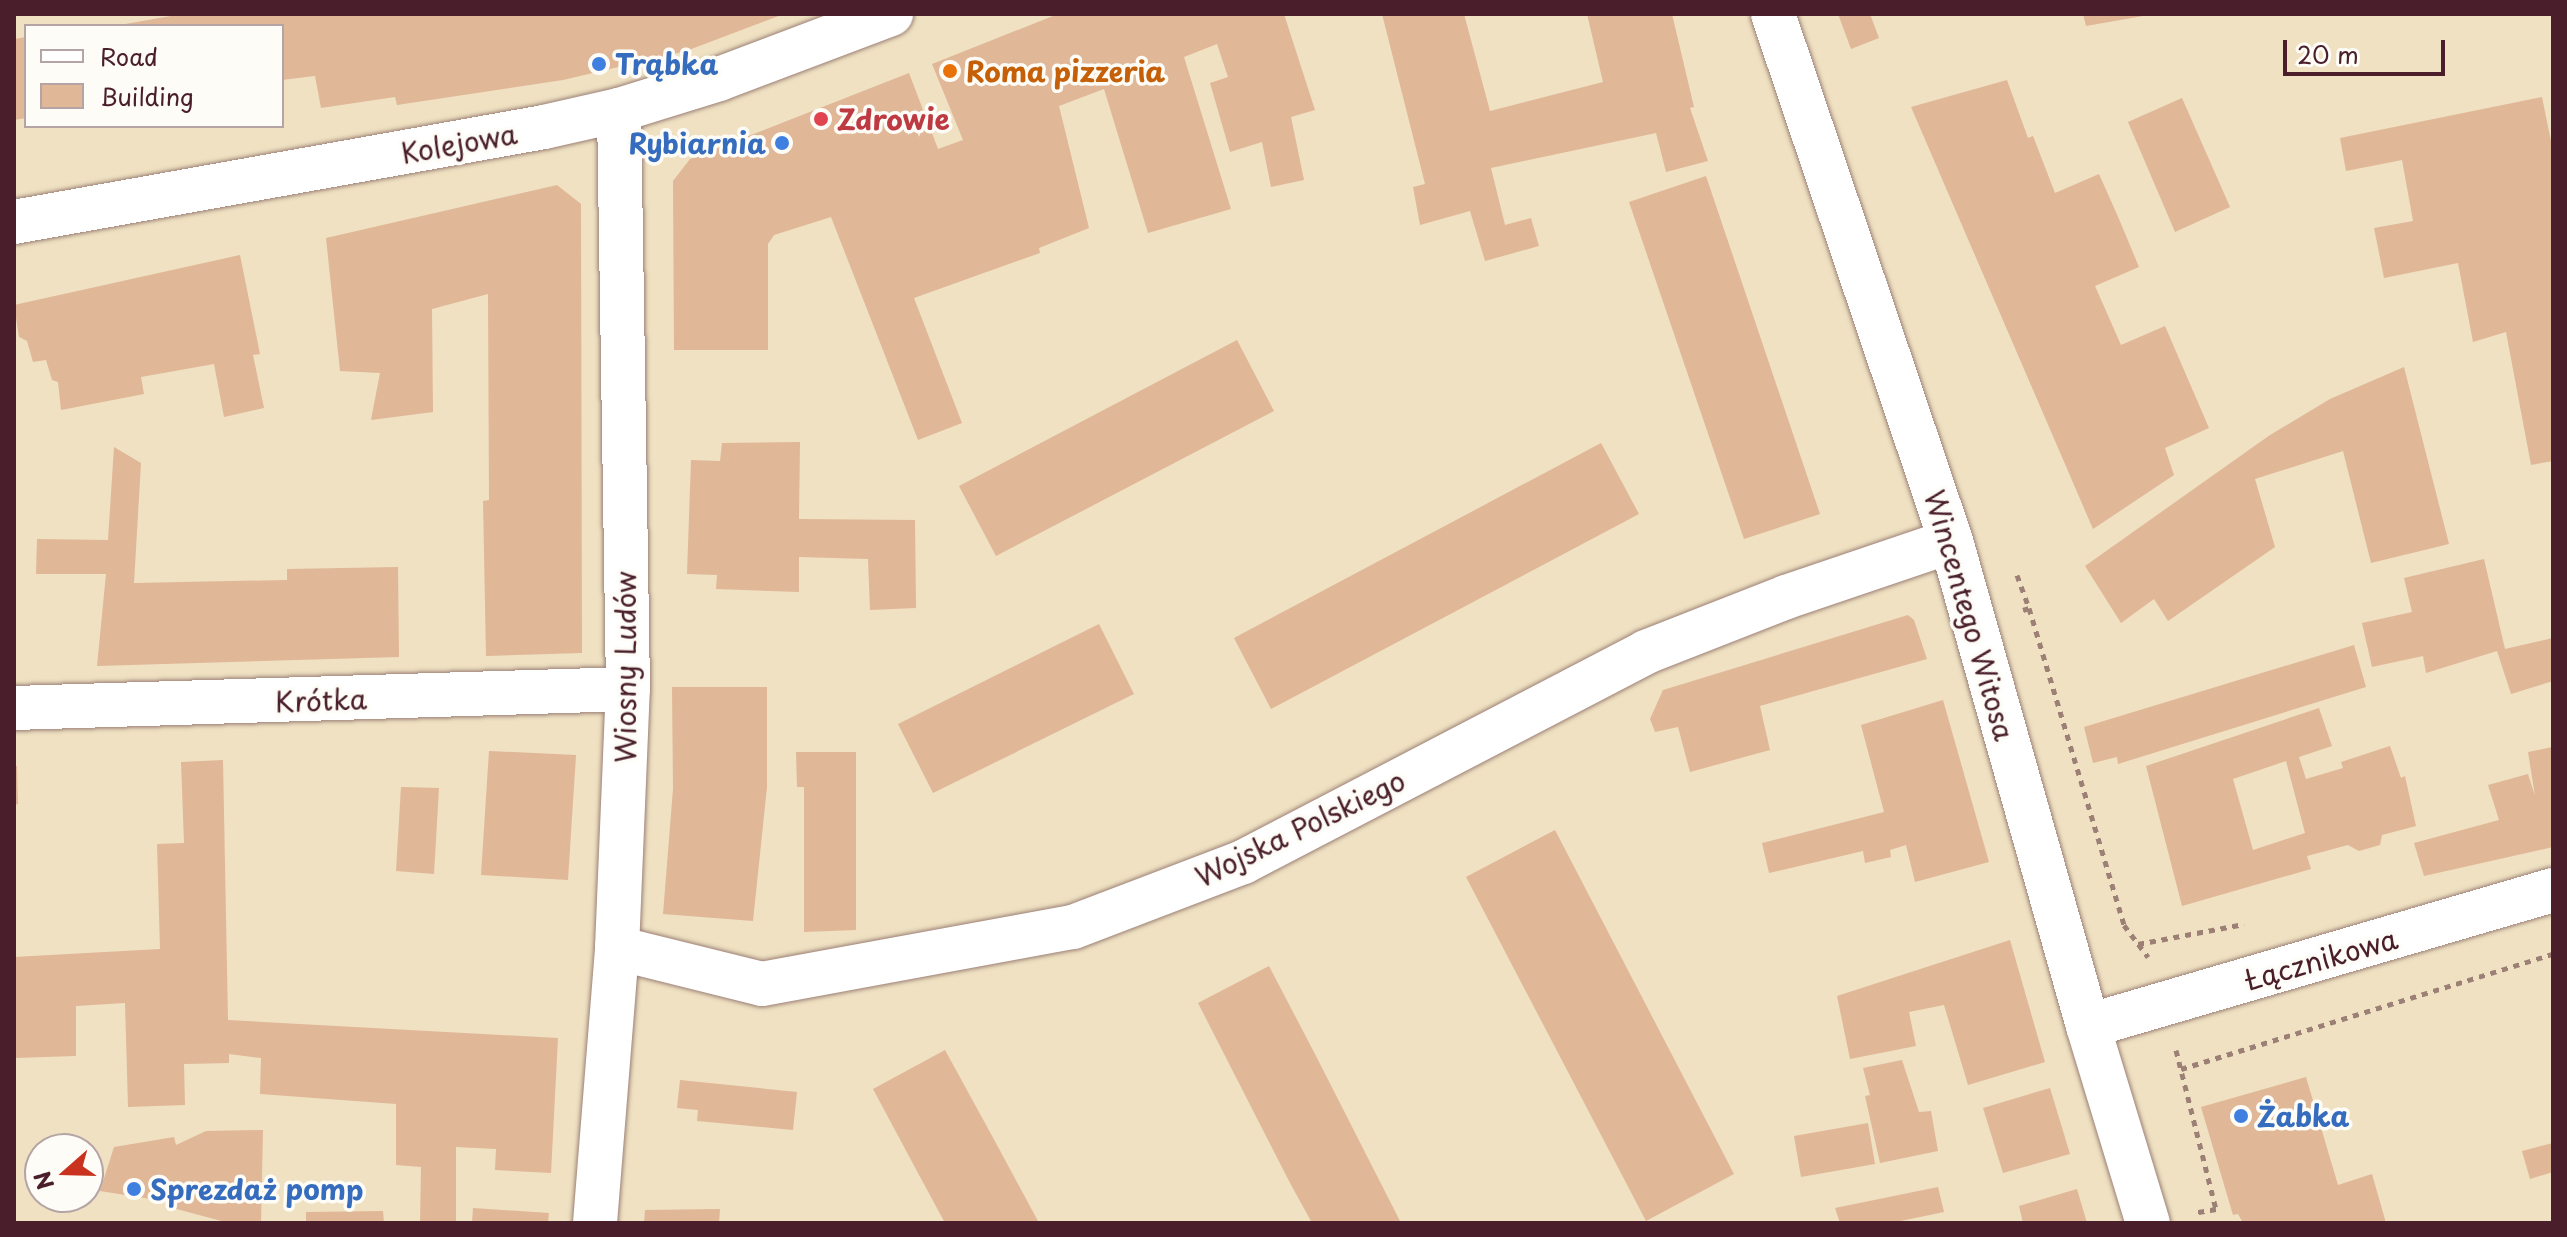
<!DOCTYPE html>
<html>
<head>
<meta charset="utf-8">
<style>
  body { margin:0 }
  #map { position:relative; width:2567px; height:1237px; overflow:hidden; background:#efe1c2; font-family:"Playpen Sans",sans-serif }
  div>[style] { position:absolute }
  [style*='--x'] { left:calc(var(--x)*1px); top:calc(var(--y)*1px); width:calc(var(--w)*1px); rotate:calc(var(--a)*1deg) }
  .building>* { inset:0; background:#e0b797 }
  .path>* { height:5px; margin-top:-2.5px; transform-origin:0; background:repeating-linear-gradient(90deg,#9c8076 0 6px,transparent 0 12px) }
  .roads { filter:drop-shadow(0 0 2px #9c8076) drop-shadow(0 0 2px #9c8076) }
  .street>* { height:44px; margin:-22px; padding:0 22px; transform-origin:22px; border-radius:22px; background:#fff }
  .secondary>* { height:44px; margin:-22px; padding:0 22px; transform-origin:22px; border-radius:22px; background:#fff }
  .dots>* { width:22px; height:22px; translate:-50% -50%; box-sizing:border-box; border:4px solid #fdfcf7; border-radius:50% }
  span { translate:-50% -50%; white-space:nowrap; text-align:center; line-height:1.15; -webkit-text-stroke:7px #fdfcf7; paint-order:stroke }
  .shop-label { font-size:28px; color:#366cbe; font-weight:700 }
  .left { translate:0 -50%; text-align:left }
  .right { translate:-100% -50%; text-align:right }
  .food-label { font-size:28px; color:#c56008; font-weight:700 }
  .health-label { font-size:28px; color:#be3a42; font-weight:700 }
  .street-label { font-size:28px; color:#4a1f2b }
  .frame { position:absolute; inset:0; border:16px solid #4a1f2b; pointer-events:none }
  .legend { position:absolute; left:24px; top:24px; width:260px; height:104px; box-sizing:border-box; background:#fdfcf7; border:2px solid #b5a4a5; margin:0; padding:10px 14px; list-style:none; font-size:24px; color:#4a1f2b }
  .legend li { display:flex; align-items:center; gap:16px; height:40px }
  .legend b { width:40px; border:2px solid #b5a4a5 }
  .north { position:absolute; left:24px; top:1133px; width:80px; height:80px; box-sizing:border-box; background:#fdfcf7; border:2px solid #b5a4a5; border-radius:50%; rotate:250deg; font-size:22px; font-weight:700; line-height:32px; text-align:center; color:#4a1f2b }
  .north::after { content:''; display:block; margin:auto; width:28px; height:36px; background:#c8321e; clip-path:polygon(50% 0,100% 100%,50% 72%,0 100%) }
  .scale { position:absolute; left:2283px; top:40px; width:162px; height:36px; box-sizing:border-box; border:4px solid #4a1f2b; border-top:0; padding-left:10px; font-size:24px; line-height:28px; white-space:nowrap; color:#4a1f2b; -webkit-text-stroke:6px #fdfcf7; paint-order:stroke }
</style>
</head>
<body>
<div id="map">
  <div class="building">
    <div style="clip-path:polygon(182px 14px,784px 14px,686px 51px,563px 80px,397px 105px,395px 97px,321px 108px,315px 76px,282px 80px,282px 26px,114px 26px)"></div>
    <div style="clip-path:polygon(1058px 14px,1284px 14px,1315px 110px,1291px 117px,1304px 180px,1271px 187px,1262px 142px,1230px 152px,1210px 83px,1228px 77px,1217px 44px,1184px 57px,1231px 209px,1148px 233px,1104px 89px,1059px 106px,1089px 228px,1039px 248px,1040px 253px,914px 298px,962px 423px,918px 440px,831px 217px,774px 235px,768px 244px,768px 350px,674px 350px,673px 181px,690px 159px,909px 73px,938px 149px,963px 140px,932px 64px)"></div>
    <div style="clip-path:polygon(1382px 14px,1464px 14px,1490px 111px,1603px 82px,1587px 14px,1672px 14px,1694px 107px,1690px 108px,1708px 161px,1666px 172px,1656px 133px,1491px 168px,1505px 225px,1531px 218px,1539px 246px,1485px 261px,1470px 211px,1420px 225px,1413px 187px,1425px 184px)"></div>
    <div style="clip-path:polygon(1838px 14px,1870px 14px,1879px 38px,1851px 49px)"></div>
    <div style="clip-path:polygon(2083px 14px,2143px 14px,2143px 16px,2086px 26px)"></div>
    <div style="clip-path:polygon(26px 37px,26px 118px,14px 120px,14px 39px)"></div>
    <div style="clip-path:polygon(2007px 80px,2028px 138px,2033px 136px,2055px 193px,2099px 174px,2119px 219px,2139px 267px,2095px 286px,2121px 345px,2165px 326px,2209px 428px,2165px 448px,2174px 475px,2093px 529px,1911px 107px)"></div>
    <div style="clip-path:polygon(2542px 97px,2553px 151px,2553px 461px,2531px 465px,2506px 332px,2473px 342px,2458px 263px,2384px 278px,2374px 228px,2413px 221px,2402px 160px,2346px 171px,2340px 138px)"></div>
    <div style="clip-path:polygon(2182px 98px,2230px 207px,2175px 232px,2128px 122px)"></div>
    <div style="clip-path:polygon(1706px 176px,1820px 514px,1744px 539px,1629px 202px)"></div>
    <div style="clip-path:polygon(557px 185px,581px 204px,582px 653px,486px 656px,483px 501px,489px 500px,488px 294px,432px 309px,433px 412px,371px 420px,380px 373px,340px 371px,326px 238px)"></div>
    <div style="clip-path:polygon(240px 255px,260px 354px,253px 355px,264px 408px,224px 417px,214px 364px,141px 377px,144px 394px,61px 410px,58px 382px,52px 380px,46px 360px,33px 362px,27px 341px,19px 337px,14px 305px)"></div>
    <div style="clip-path:polygon(1237px 340px,1274px 411px,996px 556px,959px 486px)"></div>
    <div style="clip-path:polygon(2404px 367px,2449px 544px,2371px 563px,2343px 451px,2255px 479px,2275px 547px,2168px 621px,2154px 599px,2121px 623px,2085px 566px,2270px 435px,2330px 399px)"></div>
    <div style="clip-path:polygon(800px 442px,799px 519px,915px 520px,916px 608px,870px 610px,868px 559px,799px 557px,799px 592px,716px 589px,717px 575px,687px 574px,691px 460px,720px 461px,722px 443px)"></div>
    <div style="clip-path:polygon(1601px 443px,1639px 514px,1271px 709px,1234px 638px)"></div>
    <div style="clip-path:polygon(114px 447px,141px 463px,134px 583px,287px 580px,287px 569px,398px 567px,399px 657px,97px 666px,106px 574px,36px 574px,37px 539px,108px 540px)"></div>
    <div style="clip-path:polygon(2484px 559px,2505px 649px,2553px 638px,2553px 681px,2511px 694px,2497px 651px,2426px 673px,2423px 656px,2372px 667px,2362px 623px,2412px 612px,2404px 578px)"></div>
    <div style="clip-path:polygon(1908px 615px,1914px 620px,1927px 659px,1760px 706px,1770px 750px,1690px 772px,1678px 727px,1655px 732px,1650px 719px,1663px 690px)"></div>
    <div style="clip-path:polygon(1099px 624px,1134px 694px,933px 793px,898px 724px)"></div>
    <div style="clip-path:polygon(2354px 645px,2366px 687px,2118px 764px,2117px 757px,2093px 763px,2084px 727px)"></div>
    <div style="clip-path:polygon(672px 687px,767px 687px,767px 787px,753px 921px,663px 914px,673px 789px)"></div>
    <div style="clip-path:polygon(1943px 700px,1989px 862px,1915px 882px,1906px 845px,1890px 850px,1891px 857px,1865px 863px,1863px 851px,1769px 873px,1762px 843px,1884px 812px,1861px 725px)"></div>
    <div style="clip-path:polygon(evenodd,2319px 708px,2332px 746px,2299px 757px,2306px 779px,2343px 768px,2341px 762px,2390px 746px,2401px 778px,2405px 776px,2416px 826px,2382px 835px,2380px 845px,2359px 851px,2348px 845px,2307px 856px,2311px 869px,2182px 906px,2146px 766px,2319px 708px,2286px 761px,2305px 833px,2253px 850px,2233px 779px,2286px 761px)"></div>
    <div style="clip-path:polygon(2553px 747px,2553px 847px,2424px 876px,2414px 843px,2499px 820px,2488px 785px,2528px 774px,2535px 796px,2528px 752px)"></div>
    <div style="clip-path:polygon(489px 751px,576px 755px,568px 880px,481px 875px)"></div>
    <div style="clip-path:polygon(796px 752px,856px 752px,856px 930px,804px 932px,804px 787px,797px 787px)"></div>
    <div style="clip-path:polygon(223px 760px,228px 1020px,558px 1038px,551px 1173px,495px 1170px,496px 1149px,456px 1147px,456px 1223px,420px 1223px,421px 1167px,396px 1165px,396px 1104px,260px 1094px,261px 1058px,229px 1054px,229px 1063px,184px 1064px,185px 1105px,128px 1107px,125px 1003px,76px 1006px,76px 1056px,14px 1058px,14px 957px,160px 949px,157px 844px,184px 843px,181px 762px)"></div>
    <div style="clip-path:polygon(14px 766px,17px 766px,18px 804px,14px 805px)"></div>
    <div style="clip-path:polygon(401px 787px,439px 788px,434px 874px,396px 871px)"></div>
    <div style="clip-path:polygon(1555px 830px,1734px 1174px,1646px 1221px,1466px 877px)"></div>
    <div style="clip-path:polygon(2010px 940px,2045px 1062px,1968px 1085px,1944px 1005px,1909px 1012px,1916px 1046px,1850px 1059px,1837px 996px)"></div>
    <div style="clip-path:polygon(1269px 966px,1316px 1056px,1401px 1223px,1312px 1223px,1290px 1183px,1198px 1003px)"></div>
    <div style="clip-path:polygon(945px 1050px,991px 1134px,1039px 1223px,945px 1223px,918px 1173px,873px 1089px)"></div>
    <div style="clip-path:polygon(1902px 1060px,1919px 1112px,1931px 1111px,1938px 1151px,1880px 1163px,1865px 1096px,1870px 1095px,1863px 1068px)"></div>
    <div style="clip-path:polygon(2306px 1077px,2338px 1185px,2372px 1174px,2386px 1223px,2243px 1223px,2238px 1214px,2233px 1215px,2201px 1107px)"></div>
    <div style="clip-path:polygon(680px 1080px,797px 1092px,793px 1130px,697px 1121px,698px 1110px,677px 1108px)"></div>
    <div style="clip-path:polygon(2050px 1088px,2070px 1154px,2003px 1173px,1983px 1108px)"></div>
    <div style="clip-path:polygon(1868px 1123px,1875px 1164px,1801px 1177px,1794px 1136px)"></div>
    <div style="clip-path:polygon(263px 1130px,261px 1223px,229px 1223px,169px 1207px,170px 1202px,100px 1191px,114px 1147px,174px 1137px,176px 1145px,206px 1131px)"></div>
    <div style="clip-path:polygon(2553px 1143px,2553px 1172px,2530px 1179px,2522px 1151px)"></div>
    <div style="clip-path:polygon(1938px 1187px,1944px 1212px,1891px 1223px,1840px 1223px,1835px 1208px)"></div>
    <div style="clip-path:polygon(2077px 1189px,2087px 1223px,2023px 1223px,2019px 1206px)"></div>
    <div style="clip-path:polygon(473px 1208px,549px 1213px,548px 1223px,472px 1223px)"></div>
    <div style="clip-path:polygon(720px 1209px,719px 1223px,644px 1223px,645px 1210px)"></div>
    <div style="clip-path:polygon(383px 1211px,384px 1223px,306px 1223px,306px 1212px)"></div>
  </div>
  <div class="path">
    <div style="--x:2017;--y:575;--w:35;--a:70"></div>
    <div style="--x:2023;--y:610;--w:6;--a:-18"></div>
    <div style="--x:2029;--y:608;--w:331;--a:73.3"></div>
    <div style="--x:2124;--y:925;--w:40;--a:53"></div>
    <div style="--x:2138;--y:944;--w:108;--a:-10.7"></div>
    <div style="--x:2176;--y:1050;--w:164;--a:75.9"></div>
    <div style="--x:2216;--y:1209;--w:22;--a:170"></div>
    <div style="--x:2181;--y:1069;--w:389;--a:-17.2"></div>
  </div>
  <div class="roads">
    <div class="street">
      <div style="--x:1773;--y:14;--w:556;--a:71.34"></div>
      <div style="--x:1951;--y:541;--w:504;--a:74.23"></div>
      <div style="--x:2088;--y:1026;--w:206;--a:73.1"></div>
      <div style="--x:14;--y:708;--w:614;--a:-1.77"></div>
      <div style="--x:617;--y:948;--w:149;--a:13.9"></div>
      <div style="--x:762;--y:984;--w:316;--a:-10.4"></div>
      <div style="--x:1073;--y:927;--w:182;--a:-20.9"></div>
      <div style="--x:1243;--y:862;--w:454;--a:-27.5"></div>
      <div style="--x:1646;--y:652;--w:150;--a:-21.4"></div>
      <div style="--x:1786;--y:597;--w:174;--a:-18.7"></div>
      <div style="--x:2088;--y:1026;--w:484;--a:-16.3"></div>
      <div style="--x:595;--y:1223;--w:276;--a:-85.4"></div>
      <div style="--x:617;--y:948;--w:259;--a:-87.6"></div>
      <div style="--x:628;--y:689;--w:579;--a:-90.89"></div>
    </div>
    <div class="secondary">
      <div style="--x:14;--y:222;--w:538;--a:-10.16"></div>
      <div style="--x:544;--y:127;--w:77;--a:-12.8"></div>
      <div style="--x:619;--y:110;--w:105;--a:-17.2"></div>
      <div style="--x:719;--y:79;--w:184;--a:-20.7"></div>
    </div>
  </div>
  <div class="dots">
    <div style="left:599px;top:64px;background:#3f7fe0"></div>
    <div style="left:950px;top:71px;background:#e8710a"></div>
    <div style="left:821px;top:119px;background:#e0444e"></div>
    <div style="left:782px;top:143px;background:#3f7fe0"></div>
    <div style="left:2241px;top:1116px;background:#3f7fe0"></div>
    <div style="left:134px;top:1189px;background:#3f7fe0"></div>
  </div>
  <div class="shop-label">
    <span class="left" style="left:615px;top:64px">Trąbka</span>
    <span class="right" style="left:766px;top:143px">Rybiarnia</span>
    <span class="left" style="left:2257px;top:1116px">Żabka</span>
    <span class="left" style="left:150px;top:1189px">Sprezdaż pomp</span>
  </div>
  <div class="food-label">
    <span class="left" style="left:966px;top:71px">Roma pizzeria</span>
  </div>
  <div class="health-label">
    <span class="left" style="left:837px;top:119px">Zdrowie</span>
  </div>
  <div class="street-label">
    <span style="left:459px;top:143px;rotate:-10deg">Kolejowa</span>
    <span style="left:1970px;top:615px;rotate:74deg">Wincentego Witosa</span>
    <span style="left:625px;top:667px;rotate:-90deg">Wiosny Ludów</span>
    <span style="left:321px;top:700px;rotate:-2deg">Krótka</span>
    <span style="left:1300px;top:828px;rotate:-26deg">Wojska Polskiego</span>
    <span style="left:2321px;top:959px;rotate:-16deg">Łącznikowa</span>
  </div>
  <div class="frame"></div>
  <ul class="legend">
  <li><b style="height:10px;background:#fff"></b>Road</li>
  <li><b style="height:22px;background:#e0b797"></b>Building</li>
  </ul>
  <div class="north">N</div>
  <div class="scale">20 m</div>
</div>
</body>
</html>
